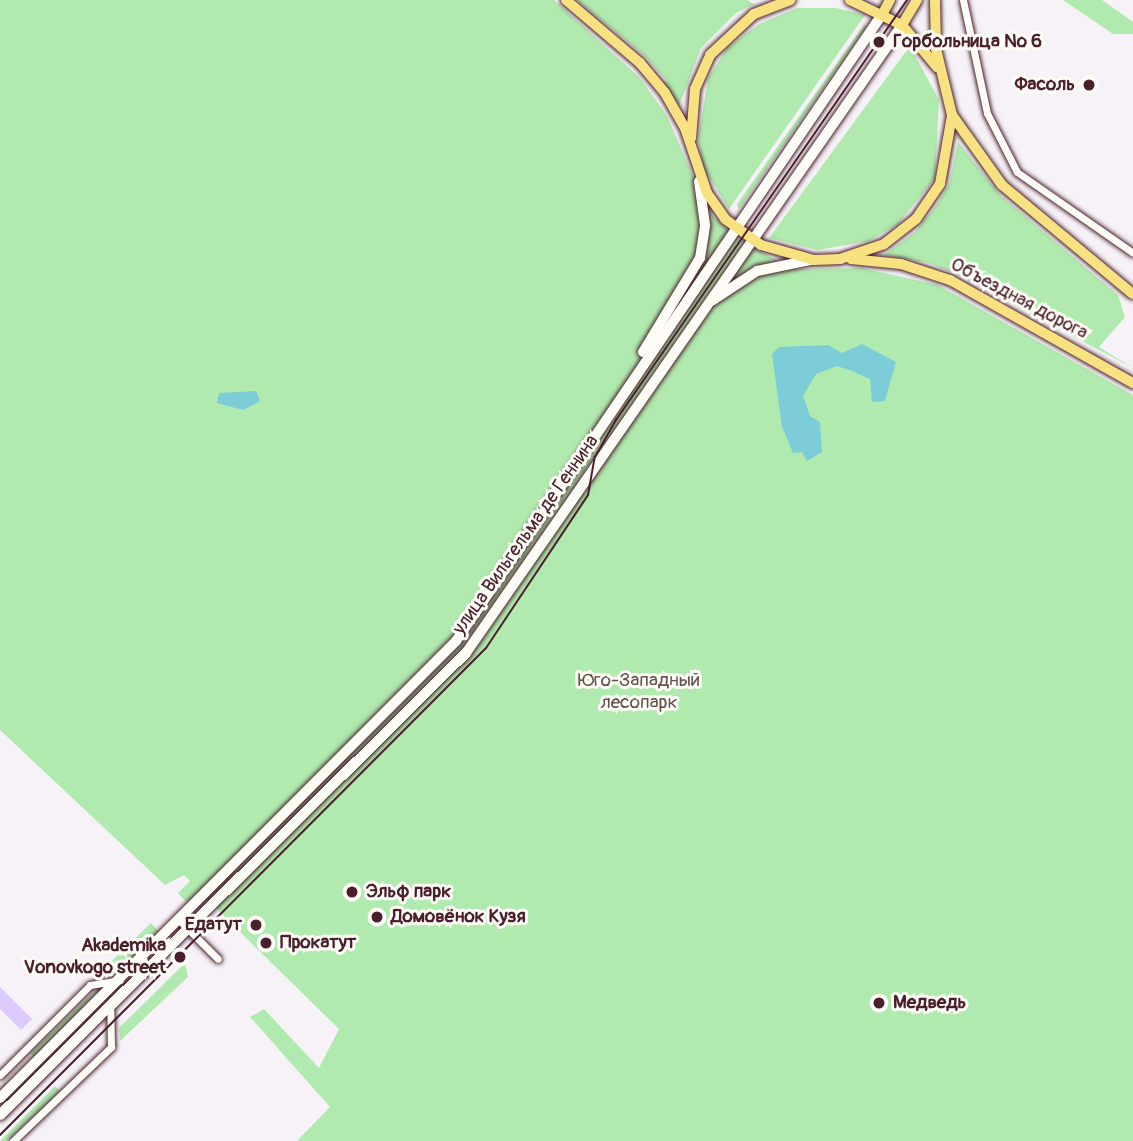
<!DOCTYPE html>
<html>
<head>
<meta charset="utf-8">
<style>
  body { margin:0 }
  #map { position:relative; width:1133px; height:1141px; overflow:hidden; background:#f6f2f8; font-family:Pangolin,sans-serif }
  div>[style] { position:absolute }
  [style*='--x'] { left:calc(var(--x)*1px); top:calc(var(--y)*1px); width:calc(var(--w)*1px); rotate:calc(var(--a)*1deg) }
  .green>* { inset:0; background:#b0eaaf }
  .water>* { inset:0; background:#7dcdd9 }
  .building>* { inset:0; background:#dbcbfd }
  .roads { filter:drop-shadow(0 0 2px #4a1f2b) drop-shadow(0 0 2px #4a1f2b) }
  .street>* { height:7px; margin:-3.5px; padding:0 3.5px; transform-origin:3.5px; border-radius:3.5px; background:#fdfcf7 }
  .secondary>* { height:10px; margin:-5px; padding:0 5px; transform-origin:5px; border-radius:5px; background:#fdfcf7 }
  .primary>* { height:10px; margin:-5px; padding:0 5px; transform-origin:5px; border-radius:5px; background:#f8e181 }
  .tram>* { height:2px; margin:-1px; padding:0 1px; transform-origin:1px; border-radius:1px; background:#4a1f2b }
  .dots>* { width:19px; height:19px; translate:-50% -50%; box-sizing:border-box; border:4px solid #fdfcf7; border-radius:50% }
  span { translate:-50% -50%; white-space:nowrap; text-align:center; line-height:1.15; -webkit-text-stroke:6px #fdfcf7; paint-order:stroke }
  .poi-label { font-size:19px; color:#4a1f2b; font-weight:700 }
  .left { translate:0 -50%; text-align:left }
  .right { translate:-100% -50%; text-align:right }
  .street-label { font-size:19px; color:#4a1f2b }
  .park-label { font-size:19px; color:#64524c }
</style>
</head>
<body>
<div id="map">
  <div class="green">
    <div style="clip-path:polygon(0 0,554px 0,640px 78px,667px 116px,708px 211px,739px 240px,793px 269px,862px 268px,938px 285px,1133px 395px,1133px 1141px,297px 1141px,330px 1107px,250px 1017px,264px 1009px,319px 1068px,339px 1029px,235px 927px,213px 930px,225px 917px,200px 892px,188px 904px,178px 893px,190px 881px,184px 875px,165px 885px,0 730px)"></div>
    <div style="clip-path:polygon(577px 0,747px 0,754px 4px,736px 13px,701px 48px,679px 106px,662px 81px,667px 81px,645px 56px)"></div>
    <div style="clip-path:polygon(1063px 0,1102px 0,1133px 22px,1133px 34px,1113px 34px)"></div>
    <div style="clip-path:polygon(797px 8px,836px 8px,865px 15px,729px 209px,704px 169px,698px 140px,708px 79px,727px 48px,759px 24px)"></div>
    <div style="clip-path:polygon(864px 25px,867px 26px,739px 209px,737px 204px)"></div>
    <div style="clip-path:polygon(910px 46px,939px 100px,935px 178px,898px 224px,869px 241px,817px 250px,769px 238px)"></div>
    <div style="clip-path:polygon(958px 142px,1000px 195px,1118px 295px,1125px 317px,1099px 347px,1133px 368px,960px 276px,929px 263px,884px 255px,915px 232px,936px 206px,949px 184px)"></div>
    <div style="clip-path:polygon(151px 923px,161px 934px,121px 972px,90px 982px)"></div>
    <div style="clip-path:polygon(185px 963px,188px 977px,120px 1041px,119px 1028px)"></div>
    <div style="clip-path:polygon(101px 985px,104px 986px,34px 1058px,30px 1053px)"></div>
    <div style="clip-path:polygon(55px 1086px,60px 1091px,7px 1141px,0 1141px)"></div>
  </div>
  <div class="water">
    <div style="clip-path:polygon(862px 344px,896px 362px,885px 401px,872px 402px,870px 379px,852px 371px,837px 366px,816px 374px,803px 396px,810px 416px,820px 422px,822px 452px,807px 461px,802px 452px,793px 453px,782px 427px,772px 354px,779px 347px,828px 345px,842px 353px)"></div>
    <div style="clip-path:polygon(256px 391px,260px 401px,243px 410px,217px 403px,219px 393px)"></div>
  </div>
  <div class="building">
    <div style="clip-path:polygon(0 987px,32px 1019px,21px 1030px,0 1009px)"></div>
  </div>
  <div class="roads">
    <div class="street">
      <div style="--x:963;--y:0;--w:116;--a:78"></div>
      <div style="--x:987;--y:113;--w:66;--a:63"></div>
      <div style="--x:1017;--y:172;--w:141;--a:34.9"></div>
      <div style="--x:181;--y:922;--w:52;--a:45"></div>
      <div style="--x:0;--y:1075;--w:127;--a:-45"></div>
      <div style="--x:90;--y:985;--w:30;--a:-9"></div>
      <div style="--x:13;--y:1141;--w:136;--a:-43.8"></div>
      <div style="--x:111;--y:1047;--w:39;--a:-91"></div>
    </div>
    <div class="secondary">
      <div style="--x:713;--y:300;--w:53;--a:-33.4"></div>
      <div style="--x:757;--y:271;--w:54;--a:-11.7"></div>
      <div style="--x:643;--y:352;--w:110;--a:-58.8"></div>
      <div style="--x:700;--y:258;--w:33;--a:-81"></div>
      <div style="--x:705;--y:225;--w:44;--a:-97.8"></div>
      <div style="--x:0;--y:1098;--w:646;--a:-45.06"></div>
      <div style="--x:456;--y:641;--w:759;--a:-55.79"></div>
      <div style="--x:0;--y:1115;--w:656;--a:-44.75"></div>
      <div style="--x:466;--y:653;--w:765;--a:-55.23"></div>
    </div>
    <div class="primary">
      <div style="--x:566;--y:0;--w:97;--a:40.4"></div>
      <div style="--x:640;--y:63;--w:39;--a:50"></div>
      <div style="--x:665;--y:93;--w:40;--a:60.3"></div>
      <div style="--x:685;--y:128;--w:69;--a:71.3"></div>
      <div style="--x:707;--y:193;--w:32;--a:55"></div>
      <div style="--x:725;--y:219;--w:44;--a:35.8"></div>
      <div style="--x:761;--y:245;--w:55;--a:15.8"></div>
      <div style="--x:814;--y:260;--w:26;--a:-2"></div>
      <div style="--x:840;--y:259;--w:46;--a:-18.8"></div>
      <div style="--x:884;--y:244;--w:41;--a:-38"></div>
      <div style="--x:916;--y:219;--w:42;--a:-55.6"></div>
      <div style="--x:940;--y:184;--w:70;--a:-80.1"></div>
      <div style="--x:952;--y:115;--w:68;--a:-103.6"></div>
      <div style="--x:936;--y:49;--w:49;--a:-91.2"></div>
      <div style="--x:850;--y:0;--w:58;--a:25.7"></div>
      <div style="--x:902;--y:25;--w:55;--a:50.2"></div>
      <div style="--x:883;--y:13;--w:15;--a:-62"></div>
      <div style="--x:902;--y:25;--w:29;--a:-59"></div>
      <div style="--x:952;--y:115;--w:86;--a:54.5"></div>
      <div style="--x:1002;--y:185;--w:170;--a:39.8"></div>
      <div style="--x:691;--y:138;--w:49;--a:-85.3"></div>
      <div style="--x:695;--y:89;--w:37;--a:-66"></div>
      <div style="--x:710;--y:55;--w:60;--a:-43"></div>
      <div style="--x:754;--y:14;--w:39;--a:-21"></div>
      <div style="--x:851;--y:259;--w:50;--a:5.7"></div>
      <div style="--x:901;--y:264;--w:52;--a:18.1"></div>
      <div style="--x:950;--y:280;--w:210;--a:29.4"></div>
    </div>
  </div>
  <div class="tram">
    <div style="--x:0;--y:1135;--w:688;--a:-45.06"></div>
    <div style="--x:486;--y:648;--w:184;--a:-56.3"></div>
    <div style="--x:588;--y:495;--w:39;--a:-80"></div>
    <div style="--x:595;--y:457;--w:43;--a:-60.4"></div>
    <div style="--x:616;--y:420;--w:511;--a:-55.28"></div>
  </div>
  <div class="dots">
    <div style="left:879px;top:42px;background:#4a1f2b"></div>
    <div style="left:1089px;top:85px;background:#4a1f2b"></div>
    <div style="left:352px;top:892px;background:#4a1f2b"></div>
    <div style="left:377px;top:917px;background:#4a1f2b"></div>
    <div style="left:256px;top:925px;background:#4a1f2b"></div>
    <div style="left:266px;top:943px;background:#4a1f2b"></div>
    <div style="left:180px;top:957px;background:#4a1f2b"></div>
    <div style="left:879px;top:1003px;background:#4a1f2b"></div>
  </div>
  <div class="poi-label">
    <span class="left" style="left:893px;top:42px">Горбольница № 6</span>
    <span class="right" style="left:1075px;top:85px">Фасоль</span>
    <span class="left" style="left:366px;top:892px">Эльф парк</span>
    <span class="left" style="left:391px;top:917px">Домовёнок Кузя</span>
    <span class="right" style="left:242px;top:925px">Едатут</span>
    <span class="left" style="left:280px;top:943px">Прокатут</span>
    <span class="right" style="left:166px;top:957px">Akademika<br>Vonovkogo street</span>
    <span class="left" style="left:893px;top:1003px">Медведь</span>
  </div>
  <div class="street-label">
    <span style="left:1019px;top:299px;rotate:28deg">Объездная дорога</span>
    <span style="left:526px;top:535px;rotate:-55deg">улица Вильгельма де Геннина</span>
  </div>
  <div class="park-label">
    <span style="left:639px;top:692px">Юго-Западный<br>лесопарк</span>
  </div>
</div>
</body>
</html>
